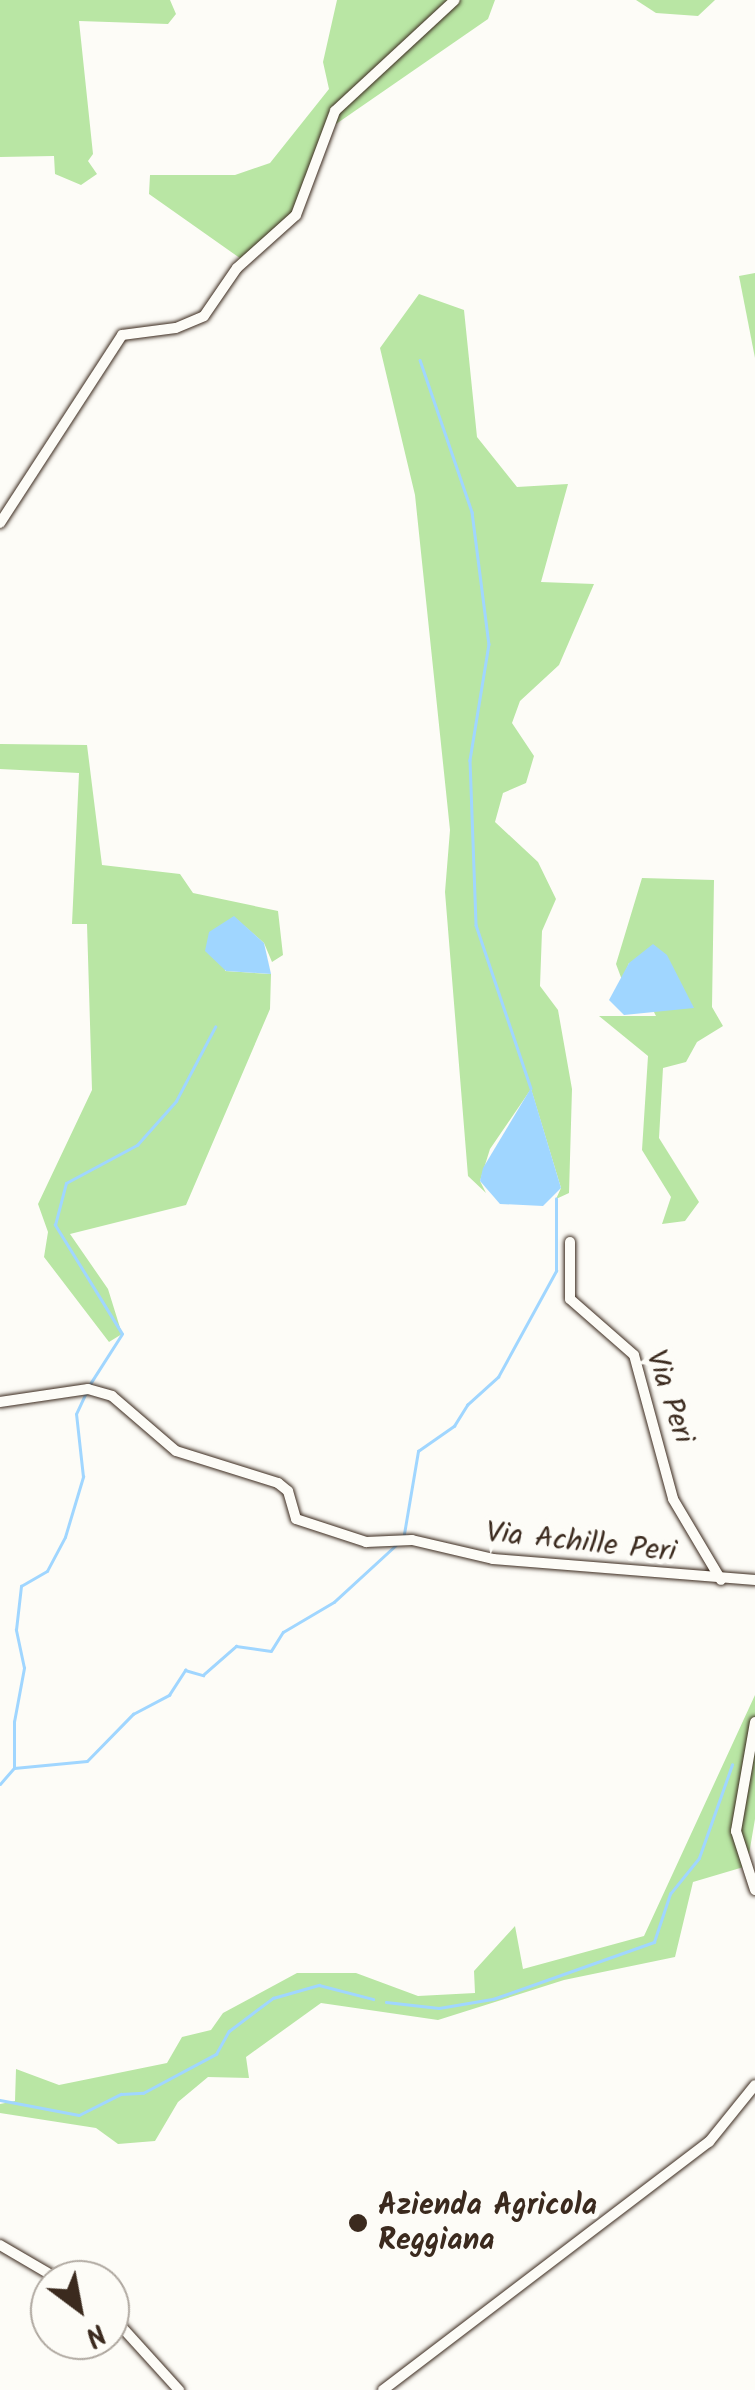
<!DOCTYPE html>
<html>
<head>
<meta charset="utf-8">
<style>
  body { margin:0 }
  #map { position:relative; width:755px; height:2390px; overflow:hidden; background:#fdfcf7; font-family:Kalam,sans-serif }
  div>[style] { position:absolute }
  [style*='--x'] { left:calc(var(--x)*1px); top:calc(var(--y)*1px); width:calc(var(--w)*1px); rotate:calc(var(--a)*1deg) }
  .green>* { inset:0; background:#b9e6a4 }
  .water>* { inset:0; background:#a0d6ff }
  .stream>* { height:2.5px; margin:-1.25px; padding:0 1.25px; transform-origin:1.25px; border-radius:1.25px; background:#a0d6ff }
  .roads { filter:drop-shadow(0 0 2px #3b2a1e) drop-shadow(0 0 2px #3b2a1e) }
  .minor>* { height:10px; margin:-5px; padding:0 5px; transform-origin:5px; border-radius:5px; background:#fdfcf7 }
  .dots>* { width:28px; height:28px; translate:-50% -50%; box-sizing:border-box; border:5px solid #fdfcf7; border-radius:50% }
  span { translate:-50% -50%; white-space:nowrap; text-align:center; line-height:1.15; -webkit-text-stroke:10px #fdfcf7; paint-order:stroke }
  .street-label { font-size:30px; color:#3b2a1e }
  .poi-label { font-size:30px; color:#3b2a1e; font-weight:700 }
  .left { translate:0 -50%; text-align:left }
  .north { position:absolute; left:30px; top:2260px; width:100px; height:100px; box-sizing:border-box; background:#fdfcf7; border:2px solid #afa8a0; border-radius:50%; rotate:148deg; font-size:28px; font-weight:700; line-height:40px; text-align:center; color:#3b2a1e }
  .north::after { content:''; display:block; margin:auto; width:35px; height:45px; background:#3b2a1e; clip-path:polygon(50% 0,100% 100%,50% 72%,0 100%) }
</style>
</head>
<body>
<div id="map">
  <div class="green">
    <div style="clip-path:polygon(0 0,170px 0,176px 14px,168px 24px,79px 21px,93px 154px,88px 161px,97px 174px,81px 185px,55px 174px,54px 156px,0 157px)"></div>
    <div style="clip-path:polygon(337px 0,495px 0,488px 19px,323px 133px,303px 202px,244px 261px,149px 194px,150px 175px,235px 175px,270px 163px,329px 89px,323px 62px)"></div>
    <div style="clip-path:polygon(636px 0,715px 0,698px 16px,656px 13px)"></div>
    <div style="clip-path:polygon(755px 273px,755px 358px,739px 276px)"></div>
    <div style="clip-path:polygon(419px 294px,464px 310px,477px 437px,517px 487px,568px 484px,541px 582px,594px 584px,559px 665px,520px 701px,512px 723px,534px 756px,526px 783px,503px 793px,495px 822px,538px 862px,556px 899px,542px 931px,540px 986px,558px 1010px,572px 1089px,569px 1193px,556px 1199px,561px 1188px,531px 1089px,490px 1149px,480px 1181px,486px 1193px,468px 1176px,445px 892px,450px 830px,415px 495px,380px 348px)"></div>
    <div style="clip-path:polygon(0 744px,87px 745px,102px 865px,180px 874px,193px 893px,278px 911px,283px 955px,272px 962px,264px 943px,234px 917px,225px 971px,271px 974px,270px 1009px,186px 1205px,70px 1234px,108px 1289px,122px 1334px,109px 1342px,44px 1257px,48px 1232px,38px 1204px,92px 1090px,87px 924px,72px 924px,79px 773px,0 769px)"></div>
    <div style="clip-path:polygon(642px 878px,714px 880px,712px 1007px,723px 1026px,697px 1042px,686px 1062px,663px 1068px,659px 1138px,699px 1202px,685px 1221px,662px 1224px,671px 1197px,642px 1150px,648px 1056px,599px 1016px,656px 1016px,629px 963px,622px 980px,616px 964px)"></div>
    <div style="clip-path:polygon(755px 1695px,755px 1819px,747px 1866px,693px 1882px,675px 1957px,564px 1980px,438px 2020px,321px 2003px,246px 2057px,249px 2078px,208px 2077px,178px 2102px,155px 2141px,118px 2144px,96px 2128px,0 2113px,0 2104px,15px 2101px,16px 2069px,59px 2085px,167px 2063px,182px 2037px,211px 2030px,223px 2013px,297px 1973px,356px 1973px,418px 1996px,475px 1993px,474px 1971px,515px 1926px,523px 1969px,644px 1936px)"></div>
  </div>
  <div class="water">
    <div style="clip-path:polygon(234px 916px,264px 943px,271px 974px,226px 971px,205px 951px,209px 932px)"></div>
    <div style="clip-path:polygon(653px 944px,667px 955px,694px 1008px,624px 1015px,609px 1000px,629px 963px)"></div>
    <div style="clip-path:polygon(531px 1088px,561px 1188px,543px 1206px,500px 1204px,480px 1181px,483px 1168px)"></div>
  </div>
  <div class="stream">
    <div style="--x:420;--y:360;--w:161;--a:71.1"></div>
    <div style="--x:472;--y:512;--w:133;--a:82.7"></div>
    <div style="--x:489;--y:644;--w:118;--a:99.3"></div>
    <div style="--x:470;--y:760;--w:165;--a:87.9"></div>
    <div style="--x:476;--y:925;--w:172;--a:71.4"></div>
    <div style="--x:90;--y:1384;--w:59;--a:-57.4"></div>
    <div style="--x:122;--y:1334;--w:128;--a:-121.6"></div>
    <div style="--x:55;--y:1225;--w:43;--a:-75.3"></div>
    <div style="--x:66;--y:1183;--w:81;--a:-28.2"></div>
    <div style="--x:137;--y:1145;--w:59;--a:-48.4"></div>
    <div style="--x:176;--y:1101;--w:84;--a:-62.2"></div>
    <div style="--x:404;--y:1534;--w:84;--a:-80.4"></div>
    <div style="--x:418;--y:1451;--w:44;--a:-34.8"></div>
    <div style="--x:454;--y:1426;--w:25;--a:-58"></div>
    <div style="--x:467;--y:1405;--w:42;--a:-42.1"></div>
    <div style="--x:498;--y:1377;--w:121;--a:-61.3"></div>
    <div style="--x:556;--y:1271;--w:72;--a:-90"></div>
    <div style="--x:14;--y:1768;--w:46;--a:-90"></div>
    <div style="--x:14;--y:1722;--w:55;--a:-79.5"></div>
    <div style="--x:24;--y:1668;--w:39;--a:-102"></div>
    <div style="--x:16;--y:1630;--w:44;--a:-83.5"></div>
    <div style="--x:21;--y:1586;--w:30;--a:-30"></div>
    <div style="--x:47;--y:1571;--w:38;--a:-62"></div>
    <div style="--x:65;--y:1537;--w:63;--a:-73.3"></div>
    <div style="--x:83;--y:1477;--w:63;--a:-96.3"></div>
    <div style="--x:76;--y:1414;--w:23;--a:-65"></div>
    <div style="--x:0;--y:1784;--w:21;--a:-49"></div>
    <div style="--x:14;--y:1768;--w:73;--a:-5.5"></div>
    <div style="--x:87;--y:1761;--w:66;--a:-45.6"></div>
    <div style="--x:133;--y:1714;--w:41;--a:-27.8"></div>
    <div style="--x:169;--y:1695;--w:30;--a:-57"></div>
    <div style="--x:185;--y:1670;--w:19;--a:16"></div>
    <div style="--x:203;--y:1675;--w:44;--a:-41.3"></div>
    <div style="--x:236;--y:1646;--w:35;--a:8"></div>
    <div style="--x:271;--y:1651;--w:22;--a:-58"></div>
    <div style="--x:283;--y:1632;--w:59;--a:-30.5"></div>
    <div style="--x:334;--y:1602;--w:84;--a:-42.6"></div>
    <div style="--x:386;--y:2002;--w:53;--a:6.5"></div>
    <div style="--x:439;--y:2008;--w:55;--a:-9.5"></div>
    <div style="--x:493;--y:1999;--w:171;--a:-19.5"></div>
    <div style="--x:654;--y:1942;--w:51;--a:-71.6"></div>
    <div style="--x:670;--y:1894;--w:46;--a:-51.1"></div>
    <div style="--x:699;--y:1858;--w:99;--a:-70.5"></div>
    <div style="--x:0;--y:2100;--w:80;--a:10.8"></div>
    <div style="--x:79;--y:2115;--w:47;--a:-26.6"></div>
    <div style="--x:121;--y:2094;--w:22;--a:-3"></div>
    <div style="--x:143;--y:2093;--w:83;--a:-28.1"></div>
    <div style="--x:216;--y:2054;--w:26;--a:-61"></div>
    <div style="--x:229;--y:2031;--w:55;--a:-36.9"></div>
    <div style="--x:273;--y:1998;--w:48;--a:-15.8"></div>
    <div style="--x:319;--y:1985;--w:56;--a:14.5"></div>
  </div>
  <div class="roads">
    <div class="minor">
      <div style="--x:0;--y:523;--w:224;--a:-57"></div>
      <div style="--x:122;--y:335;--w:54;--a:-7.4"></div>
      <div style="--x:176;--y:328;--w:30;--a:-23"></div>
      <div style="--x:204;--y:316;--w:58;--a:-55.5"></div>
      <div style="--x:237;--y:268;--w:79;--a:-41.9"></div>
      <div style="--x:296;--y:215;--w:111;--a:-69.4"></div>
      <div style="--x:335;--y:111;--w:163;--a:-42.8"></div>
      <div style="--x:570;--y:1242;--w:57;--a:90"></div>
      <div style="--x:570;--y:1299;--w:85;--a:41.2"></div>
      <div style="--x:634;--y:1355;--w:149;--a:74.8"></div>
      <div style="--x:673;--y:1499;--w:94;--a:59.3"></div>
      <div style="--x:0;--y:1402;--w:89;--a:-8.4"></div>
      <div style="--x:88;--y:1389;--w:25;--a:16"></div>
      <div style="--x:112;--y:1396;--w:84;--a:40.7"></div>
      <div style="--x:176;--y:1451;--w:107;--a:17.4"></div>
      <div style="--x:278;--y:1483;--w:13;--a:39"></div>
      <div style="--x:288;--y:1491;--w:29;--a:74"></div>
      <div style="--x:296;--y:1519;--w:74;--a:18.2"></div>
      <div style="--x:366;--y:1542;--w:46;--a:-2.5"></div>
      <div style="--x:412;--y:1540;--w:83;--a:13.2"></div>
      <div style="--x:493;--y:1559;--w:263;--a:4.6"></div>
      <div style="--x:755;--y:1722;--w:111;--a:99.9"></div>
      <div style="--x:736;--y:1831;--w:62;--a:72.1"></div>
      <div style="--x:0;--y:2245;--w:69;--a:30.3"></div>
      <div style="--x:110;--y:2314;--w:103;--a:47.8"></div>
      <div style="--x:383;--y:2390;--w:410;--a:-37.3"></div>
      <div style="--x:709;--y:2142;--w:73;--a:-51.1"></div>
    </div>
  </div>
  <div class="dots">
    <div style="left:358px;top:2223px;background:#3b2a1e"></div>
  </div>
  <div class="street-label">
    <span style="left:669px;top:1397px;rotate:72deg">Via Peri</span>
    <span style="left:581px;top:1543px;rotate:6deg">Via Achille Peri</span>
  </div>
  <div class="poi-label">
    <span class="left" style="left:378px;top:2223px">Azienda Agricola<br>Reggiana</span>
  </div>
  <div class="north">N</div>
</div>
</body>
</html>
